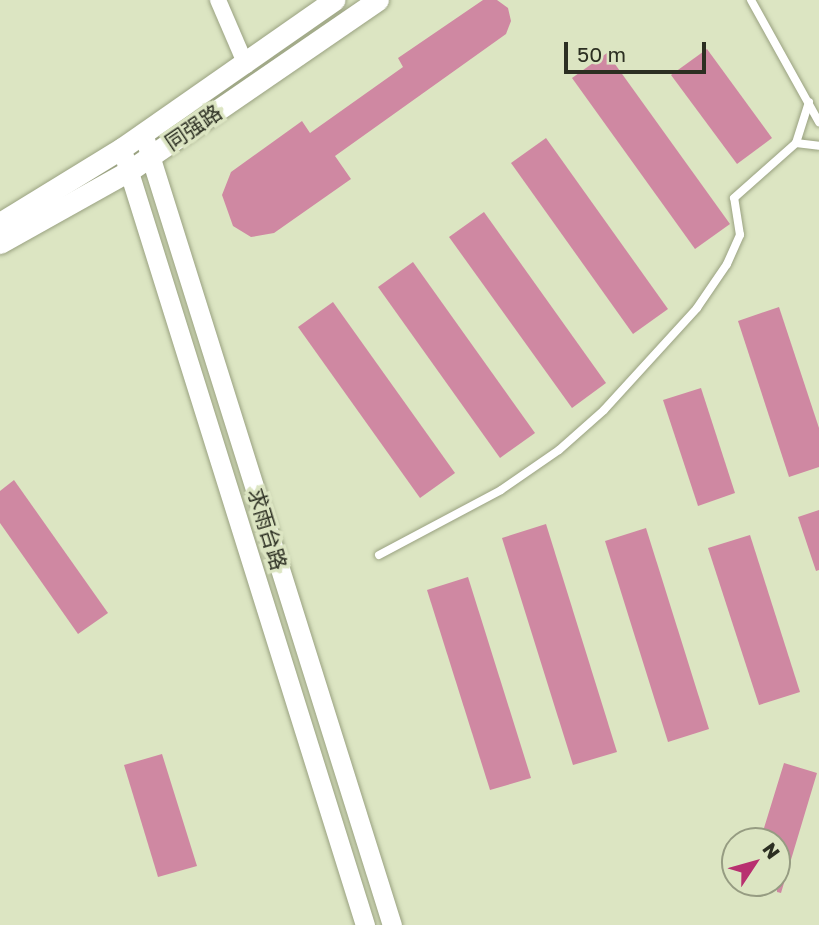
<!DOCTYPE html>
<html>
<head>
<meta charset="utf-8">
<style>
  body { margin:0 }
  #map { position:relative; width:819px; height:925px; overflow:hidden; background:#dce5c2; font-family:"Golos Text","Noto Sans SC",sans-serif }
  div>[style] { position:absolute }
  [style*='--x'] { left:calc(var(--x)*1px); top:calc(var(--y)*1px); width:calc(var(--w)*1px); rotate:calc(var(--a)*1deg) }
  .building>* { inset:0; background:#cf88a2 }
  .roads { filter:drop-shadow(0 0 2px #99a180) drop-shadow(0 0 2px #99a180) }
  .service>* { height:8px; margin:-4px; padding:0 4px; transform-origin:4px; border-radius:4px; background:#fff }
  .minor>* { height:16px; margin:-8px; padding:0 8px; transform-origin:8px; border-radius:8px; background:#fff }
  .tertiary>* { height:19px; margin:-9.5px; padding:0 9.5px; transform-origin:9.5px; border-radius:9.5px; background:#fff }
  .secondary>* { height:21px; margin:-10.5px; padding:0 10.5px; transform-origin:10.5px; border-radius:10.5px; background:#fff }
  span { translate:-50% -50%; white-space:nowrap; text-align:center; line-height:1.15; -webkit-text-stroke:7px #dce5c2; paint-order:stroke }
  .street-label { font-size:21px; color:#2c2f22 }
  .north { position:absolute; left:721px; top:827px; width:70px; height:70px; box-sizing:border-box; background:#dce5c2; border:2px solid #969c82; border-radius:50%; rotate:54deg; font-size:19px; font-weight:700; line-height:28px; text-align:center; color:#2c2f22 }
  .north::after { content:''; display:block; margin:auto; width:24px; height:32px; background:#b83070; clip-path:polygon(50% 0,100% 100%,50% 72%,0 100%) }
  .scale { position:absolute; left:564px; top:42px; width:142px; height:32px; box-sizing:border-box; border:4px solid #2c2f22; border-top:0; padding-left:9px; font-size:21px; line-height:24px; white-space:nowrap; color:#2c2f22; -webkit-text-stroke:5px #dce5c2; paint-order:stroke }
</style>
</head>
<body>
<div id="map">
  <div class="building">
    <div style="clip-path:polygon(483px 0,497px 0,508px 8px,511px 21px,506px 34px,335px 156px,351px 179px,274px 233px,251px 237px,233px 226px,222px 195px,231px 172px,302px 121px,310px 133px,403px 67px,398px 58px)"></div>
    <div style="clip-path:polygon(707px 49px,772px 138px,737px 164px,671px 75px)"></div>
    <div style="clip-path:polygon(607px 53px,730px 224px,695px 249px,572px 78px)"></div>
    <div style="clip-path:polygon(546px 138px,668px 309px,633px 334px,511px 163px)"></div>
    <div style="clip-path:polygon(484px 212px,606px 383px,572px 408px,449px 237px)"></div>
    <div style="clip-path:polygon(413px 262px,535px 433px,500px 458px,378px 287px)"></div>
    <div style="clip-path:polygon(333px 302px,455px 473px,420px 498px,298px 327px)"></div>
    <div style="clip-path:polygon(779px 307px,819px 428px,819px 467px,789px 477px,738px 321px)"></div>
    <div style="clip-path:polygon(701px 388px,735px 493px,698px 506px,663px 400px)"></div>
    <div style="clip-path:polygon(14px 480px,108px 613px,78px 634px,0 523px,0 491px)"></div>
    <div style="clip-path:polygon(819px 510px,819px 570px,816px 571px,798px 517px)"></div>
    <div style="clip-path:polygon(546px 524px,617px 752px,573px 765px,502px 538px)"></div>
    <div style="clip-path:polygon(646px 528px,709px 729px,668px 742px,605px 541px)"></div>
    <div style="clip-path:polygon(750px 535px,800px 692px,759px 705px,708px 548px)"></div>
    <div style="clip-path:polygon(468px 577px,531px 778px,490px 790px,427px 590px)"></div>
    <div style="clip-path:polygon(162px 754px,197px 866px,158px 877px,124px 765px)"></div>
    <div style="clip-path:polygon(784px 763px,817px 773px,781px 893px,777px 892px,777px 841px,760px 841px)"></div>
  </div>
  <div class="roads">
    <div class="service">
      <div style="--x:751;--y:0;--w:140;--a:60.9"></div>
      <div style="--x:796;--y:143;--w:23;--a:7"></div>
      <div style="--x:379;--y:555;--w:138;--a:-28"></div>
      <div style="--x:501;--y:490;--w:70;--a:-34.6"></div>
      <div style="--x:559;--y:450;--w:60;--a:-41.6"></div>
      <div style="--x:604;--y:410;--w:138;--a:-47.6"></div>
      <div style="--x:697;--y:308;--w:53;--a:-55.7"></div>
      <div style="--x:727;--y:264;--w:32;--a:-66"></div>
      <div style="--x:740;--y:235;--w:37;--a:-99"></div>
      <div style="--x:734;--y:198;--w:83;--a:-41.6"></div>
      <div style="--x:796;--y:143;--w:43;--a:-72.4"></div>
    </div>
    <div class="minor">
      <div style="--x:218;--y:0;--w:71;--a:66.7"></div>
    </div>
    <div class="tertiary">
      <div style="--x:143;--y:133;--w:830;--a:72.55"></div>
      <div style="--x:124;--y:156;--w:806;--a:72.6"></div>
    </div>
    <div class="secondary">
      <div style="--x:0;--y:223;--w:143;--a:-31.6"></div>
      <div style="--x:122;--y:148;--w:259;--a:-34.9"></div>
      <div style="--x:0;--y:243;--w:148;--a:-29.2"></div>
      <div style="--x:129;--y:171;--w:302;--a:-34.5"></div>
    </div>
  </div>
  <div class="street-label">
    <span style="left:193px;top:127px;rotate:-34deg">同强路</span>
    <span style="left:268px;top:529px;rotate:73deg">求雨台路</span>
  </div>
  <div class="north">N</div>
  <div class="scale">50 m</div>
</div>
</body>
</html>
